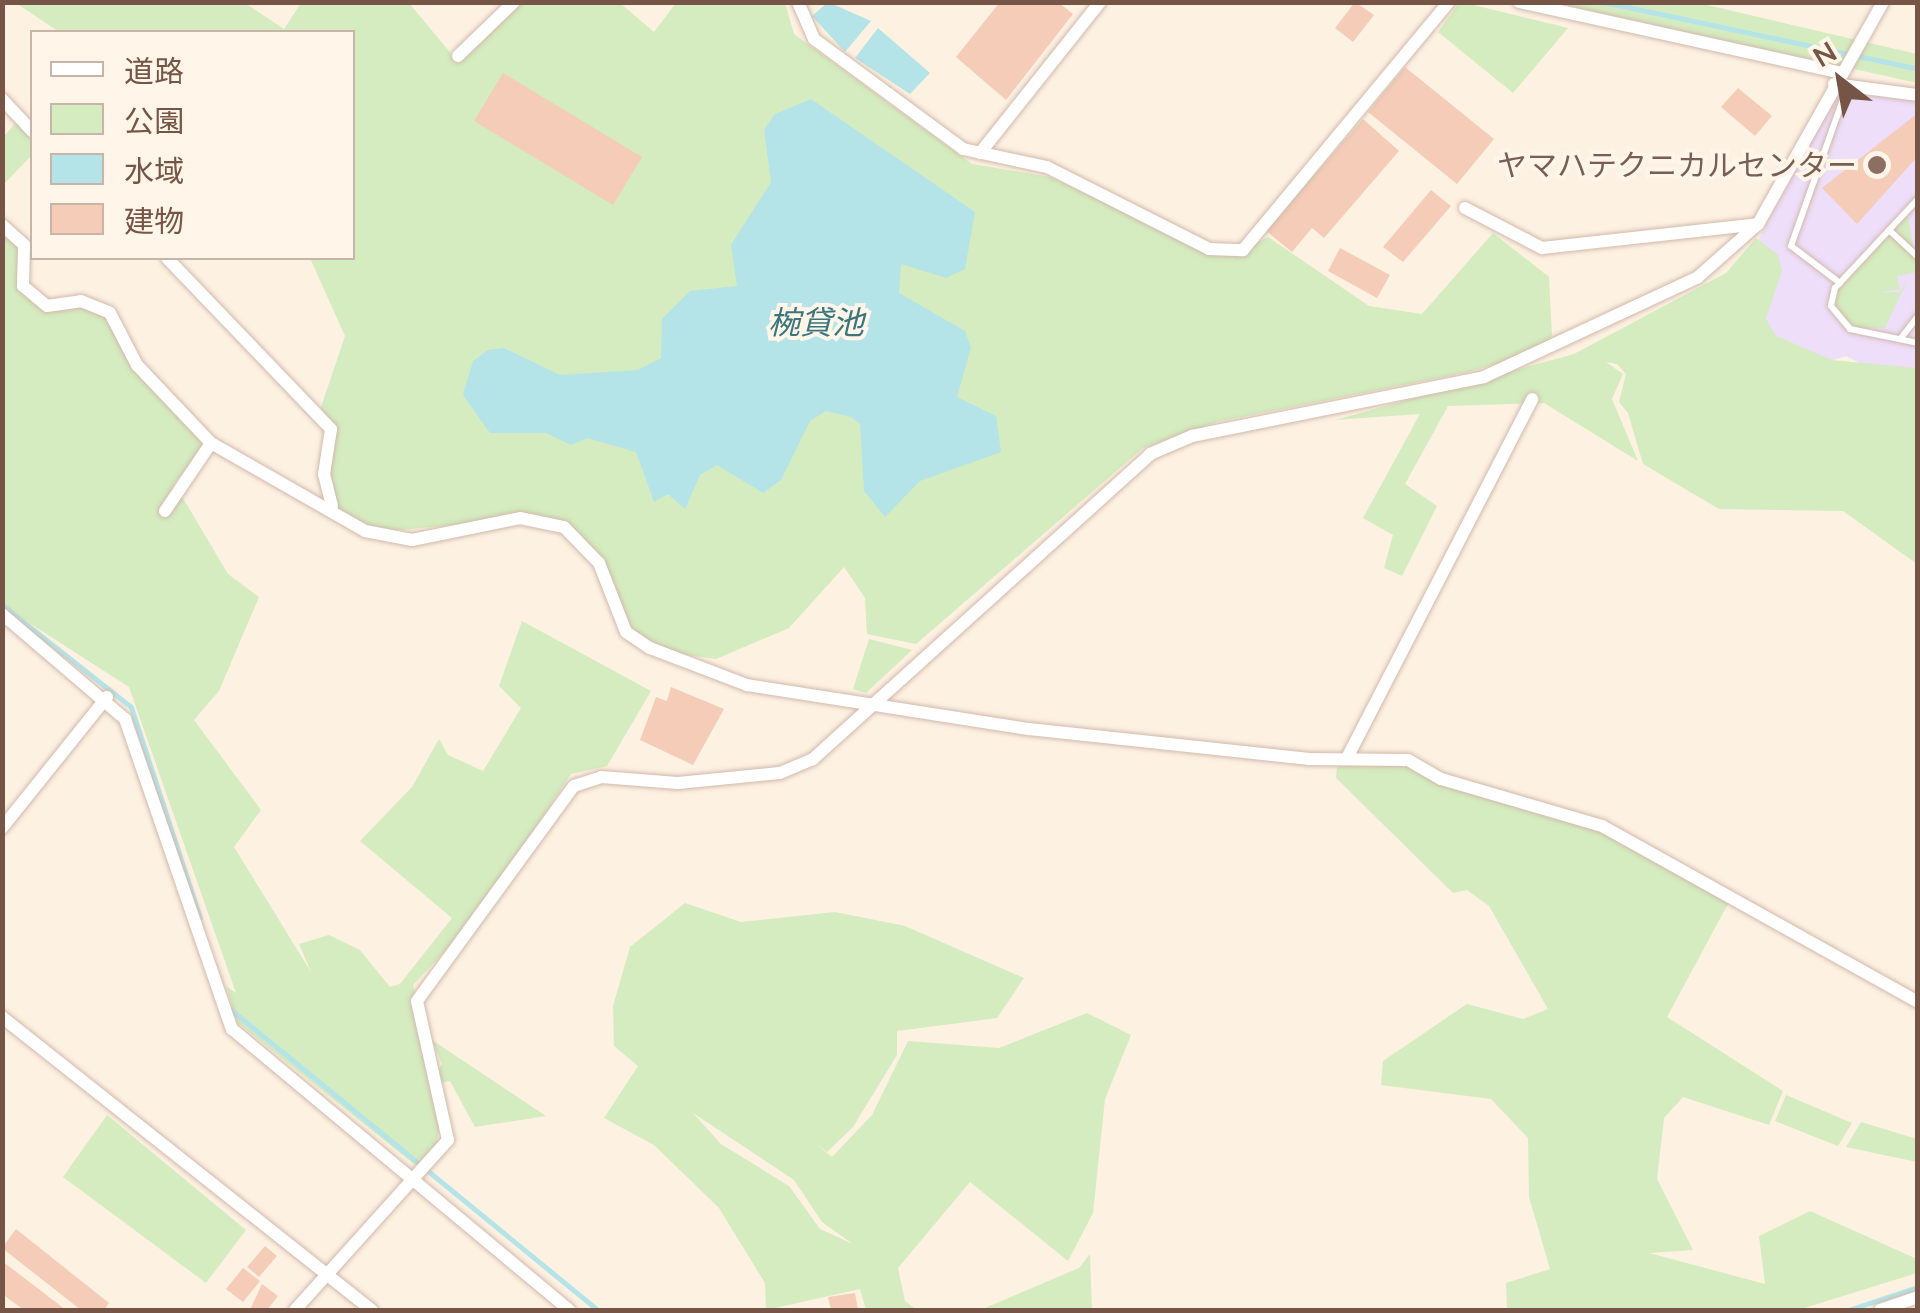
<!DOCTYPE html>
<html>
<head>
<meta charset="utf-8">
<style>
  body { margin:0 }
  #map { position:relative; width:1920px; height:1313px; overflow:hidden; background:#fdf1e2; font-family:Mulish,"Noto Sans JP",sans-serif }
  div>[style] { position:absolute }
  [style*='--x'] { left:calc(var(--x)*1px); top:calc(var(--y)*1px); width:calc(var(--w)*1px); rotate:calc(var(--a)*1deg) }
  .education>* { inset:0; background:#eedefa }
  .green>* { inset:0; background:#d4ecbf }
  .water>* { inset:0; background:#b5e4e8 }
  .stream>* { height:5px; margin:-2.5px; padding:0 2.5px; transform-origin:2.5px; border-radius:2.5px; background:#b5e4e8 }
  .building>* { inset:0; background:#f4ccb8 }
  .roads { filter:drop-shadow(0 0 2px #d1b9ab) drop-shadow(0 0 2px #d1b9ab) }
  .service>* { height:6px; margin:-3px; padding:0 3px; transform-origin:3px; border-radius:3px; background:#fff }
  .minor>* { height:12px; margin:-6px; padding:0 6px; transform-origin:6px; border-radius:6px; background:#fff }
  .dots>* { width:28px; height:28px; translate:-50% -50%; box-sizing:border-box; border:5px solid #fff5e9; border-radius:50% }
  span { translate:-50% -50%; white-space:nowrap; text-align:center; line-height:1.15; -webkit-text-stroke:8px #fff5e9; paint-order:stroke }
  .education-label { font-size:30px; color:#785e54 }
  .right { translate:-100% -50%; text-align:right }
  .water-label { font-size:32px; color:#3a767d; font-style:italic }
  .frame { position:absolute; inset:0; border:5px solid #765547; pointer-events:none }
  .legend { position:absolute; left:30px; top:30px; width:325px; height:230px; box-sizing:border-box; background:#fff5e9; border:2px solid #c8b5a8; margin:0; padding:12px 18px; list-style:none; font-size:30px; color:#765547 }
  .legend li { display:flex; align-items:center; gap:20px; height:50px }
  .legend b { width:50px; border:2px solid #c8b5a8 }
  .north { position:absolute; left:1790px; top:30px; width:100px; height:100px; -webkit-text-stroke:8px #fff5e9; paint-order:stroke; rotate:329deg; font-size:28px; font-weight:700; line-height:40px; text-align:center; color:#765547 }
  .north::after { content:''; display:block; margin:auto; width:35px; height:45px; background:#765547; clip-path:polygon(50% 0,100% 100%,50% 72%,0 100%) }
</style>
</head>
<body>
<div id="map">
  <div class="education">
    <div style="clip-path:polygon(1838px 90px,1917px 101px,1917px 369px,1872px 369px,1846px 356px,1799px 371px,1734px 286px)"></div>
  </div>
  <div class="green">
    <div style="clip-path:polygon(16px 3px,245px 3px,284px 29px,301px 3px,409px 3px,458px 62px,514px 3px,620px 3px,654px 32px,676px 3px,785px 3px,794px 34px,972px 164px,1050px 177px,1174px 235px,1243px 250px,1268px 237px,1369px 306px,1422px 314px,1493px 233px,1549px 277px,1552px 336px,1538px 351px,1469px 372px,1217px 422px,1143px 448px,916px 644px,867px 634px,865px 598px,844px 567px,789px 628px,716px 659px,658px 651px,627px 623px,581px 536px,520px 518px,373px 533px,332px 506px,321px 407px,345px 336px,310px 258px,352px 258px,352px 32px,59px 32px)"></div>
    <div style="clip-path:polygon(1459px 3px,1465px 3px,1568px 28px,1513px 93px,1438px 32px)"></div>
    <div style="clip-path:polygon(1556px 3px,1698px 3px,1917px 54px,1917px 83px)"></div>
    <div style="clip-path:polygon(16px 123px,32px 137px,32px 155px,3px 185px,3px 137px)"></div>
    <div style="clip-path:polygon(1907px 210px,1917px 272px,1897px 276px,1900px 289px,1878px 293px,1900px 292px,1909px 276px,1885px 328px,1848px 328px,1831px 296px)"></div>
    <div style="clip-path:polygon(2px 225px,24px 245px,24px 288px,47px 306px,81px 301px,112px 316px,139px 372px,211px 443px,174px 483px,228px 574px,259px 597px,219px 691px,194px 720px,261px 810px,234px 847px,311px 972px,299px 944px,329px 935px,360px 950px,390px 987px,400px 984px,452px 918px,360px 841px,412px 787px,439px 739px,448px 755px,483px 771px,521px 708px,499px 686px,522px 621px,651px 691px,607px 766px,571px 774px,473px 921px,413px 985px,434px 1077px,442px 1064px,432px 1040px,546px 1116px,475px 1127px,450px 1081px,430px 1085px,441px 1112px,437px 1143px,415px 1165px,237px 1022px,226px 986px,236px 993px,129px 687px,3px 606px)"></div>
    <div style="clip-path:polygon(1756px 238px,1778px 255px,1782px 271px,1766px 319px,1776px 336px,1832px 360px,1917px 368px,1917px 564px,1843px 511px,1719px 509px,1643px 464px,1628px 413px,1619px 402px,1626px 374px,1617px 364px,1606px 362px,1623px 374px,1612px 399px,1638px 461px,1544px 403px,1448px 406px,1405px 484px,1437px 506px,1402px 576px,1384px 568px,1393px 535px,1363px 518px,1420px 414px,1335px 420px,1574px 354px,1726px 273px)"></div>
    <div style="clip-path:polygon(869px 639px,912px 650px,866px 693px,853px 689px)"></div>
    <div style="clip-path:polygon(1386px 758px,1617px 837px,1729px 902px,1667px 1017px,1783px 1091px,1769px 1125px,1683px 1097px,1664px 1118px,1657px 1179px,1693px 1250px,1649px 1253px,1765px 1284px,1759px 1236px,1810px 1211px,1917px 1259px,1917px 1273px,1798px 1310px,1507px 1310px,1506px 1283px,1550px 1269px,1529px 1197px,1528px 1138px,1491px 1099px,1381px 1085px,1383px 1061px,1467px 1004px,1523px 1019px,1548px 1009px,1489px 906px,1467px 890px,1453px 893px,1336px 778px,1337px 767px)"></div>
    <div style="clip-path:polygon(evenodd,685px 903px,741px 922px,835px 912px,905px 926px,1024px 978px,997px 1018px,897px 1031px,897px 1055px,853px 1127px,827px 1152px,817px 1145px,832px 1157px,872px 1115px,908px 1041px,999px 1048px,1087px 1013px,1131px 1035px,1105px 1099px,1093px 1213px,1068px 1261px,970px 1182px,898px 1268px,905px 1301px,917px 1310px,866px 1310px,860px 1289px,766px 1310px,765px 1283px,719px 1208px,654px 1145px,604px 1118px,638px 1066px,614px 1046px,613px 1006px,630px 947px,685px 903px,693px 1113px,794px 1180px,822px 1222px,853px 1244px,820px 1229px,789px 1186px,721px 1144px,693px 1113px)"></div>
    <div style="clip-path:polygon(1786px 1095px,1852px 1123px,1838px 1146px,1775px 1121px)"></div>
    <div style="clip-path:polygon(107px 1115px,246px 1230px,206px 1283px,63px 1177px)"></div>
    <div style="clip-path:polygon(1861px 1122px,1917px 1139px,1917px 1162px,1846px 1147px)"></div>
    <div style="clip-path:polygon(1090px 1254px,1092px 1310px,980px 1310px,1079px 1268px)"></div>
  </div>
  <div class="water">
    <div style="clip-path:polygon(828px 2px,871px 21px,845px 52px,812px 16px)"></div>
    <div style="clip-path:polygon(878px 28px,930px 73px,910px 94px,855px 58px)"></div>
    <div style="clip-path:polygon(811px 99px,975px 212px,965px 269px,946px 278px,901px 264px,899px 293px,965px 331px,971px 348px,957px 397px,996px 416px,1001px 452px,920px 481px,885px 517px,864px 491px,860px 424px,851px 417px,826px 411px,810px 421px,781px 480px,763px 493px,717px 465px,700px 475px,685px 509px,668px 494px,654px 502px,636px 452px,587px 438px,571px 445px,546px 433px,490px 433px,463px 395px,473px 361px,488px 350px,504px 348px,560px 375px,638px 370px,661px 358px,662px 319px,690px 291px,737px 286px,731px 245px,771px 182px,764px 130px,775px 114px)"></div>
  </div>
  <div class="stream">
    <div style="--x:1604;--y:2;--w:321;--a:12"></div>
    <div style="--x:2;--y:605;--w:164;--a:38.3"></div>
    <div style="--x:131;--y:707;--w:222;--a:71.9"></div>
    <div style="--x:230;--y:1009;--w:475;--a:39.3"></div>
    <div style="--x:1848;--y:1310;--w:74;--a:-18.2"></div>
  </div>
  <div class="building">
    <div style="clip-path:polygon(1000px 2px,1058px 2px,1073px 14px,1006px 100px,956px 57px)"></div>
    <div style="clip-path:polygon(1355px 2px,1374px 15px,1353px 42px,1335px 28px)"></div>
    <div style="clip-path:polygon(1405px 67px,1494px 139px,1457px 184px,1368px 112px)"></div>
    <div style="clip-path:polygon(503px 73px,642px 157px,613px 205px,474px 121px)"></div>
    <div style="clip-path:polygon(1738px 88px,1772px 116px,1755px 136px,1721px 107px)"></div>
    <div style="clip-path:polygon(1918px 113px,1918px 156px,1857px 224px,1822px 188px)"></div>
    <div style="clip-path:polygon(1363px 119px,1399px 151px,1324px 238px,1312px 228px,1292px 252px,1266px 231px)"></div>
    <div style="clip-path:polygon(1431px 190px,1451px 206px,1403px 262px,1383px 247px)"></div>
    <div style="clip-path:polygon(1340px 248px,1390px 275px,1377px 298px,1328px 271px)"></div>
    <div style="clip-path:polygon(671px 687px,724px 709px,693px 765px,640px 740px,656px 697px,667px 701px)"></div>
    <div style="clip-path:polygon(16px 1229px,109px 1303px,104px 1310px,81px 1310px,2px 1248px)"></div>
    <div style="clip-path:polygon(265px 1246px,277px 1256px,259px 1277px,247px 1267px)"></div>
    <div style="clip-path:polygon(2px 1261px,66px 1310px,24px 1310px,2px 1294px)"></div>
    <div style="clip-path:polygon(243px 1268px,260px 1281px,243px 1302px,226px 1289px)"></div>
    <div style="clip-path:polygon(262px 1284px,278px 1296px,267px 1310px,250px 1310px)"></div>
    <div style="clip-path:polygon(855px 1293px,858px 1310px,831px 1310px,828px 1297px)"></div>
  </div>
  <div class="roads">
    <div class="service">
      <div style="--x:1918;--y:199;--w:122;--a:133"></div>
      <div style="--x:1835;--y:288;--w:18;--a:103"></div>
      <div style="--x:1831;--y:306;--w:30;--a:50"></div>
      <div style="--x:1850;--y:329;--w:69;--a:11.6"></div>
      <div style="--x:1889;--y:230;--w:40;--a:43"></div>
      <div style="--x:1840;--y:283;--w:61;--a:-142.9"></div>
      <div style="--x:1791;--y:246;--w:168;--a:-70.5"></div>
      <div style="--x:1901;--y:338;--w:28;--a:-52"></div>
    </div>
    <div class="minor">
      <div style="--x:798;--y:2;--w:40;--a:66.6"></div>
      <div style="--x:814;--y:39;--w:185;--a:36.4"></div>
      <div style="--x:963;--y:149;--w:86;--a:12.1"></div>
      <div style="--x:1047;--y:167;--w:182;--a:26.8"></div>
      <div style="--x:1209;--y:249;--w:34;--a:2"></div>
      <div style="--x:1243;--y:250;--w:322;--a:-50.3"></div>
      <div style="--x:1519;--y:2;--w:331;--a:12.4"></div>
      <div style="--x:458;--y:56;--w:78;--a:-44"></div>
      <div style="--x:1834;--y:84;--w:85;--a:7.5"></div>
      <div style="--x:2;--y:99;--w:44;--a:46.8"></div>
      <div style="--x:980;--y:153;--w:193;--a:-51.5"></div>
      <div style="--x:1465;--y:208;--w:87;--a:27.5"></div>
      <div style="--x:1542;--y:248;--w:217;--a:-6.3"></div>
      <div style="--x:2;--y:225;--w:30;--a:42"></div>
      <div style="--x:24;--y:245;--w:41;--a:91.4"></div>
      <div style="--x:23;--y:286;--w:31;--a:40"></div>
      <div style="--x:47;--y:306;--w:34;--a:-8"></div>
      <div style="--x:81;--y:301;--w:31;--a:22"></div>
      <div style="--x:110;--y:313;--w:59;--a:62.6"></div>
      <div style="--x:137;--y:365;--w:108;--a:46.5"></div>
      <div style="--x:211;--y:443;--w:177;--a:29.7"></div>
      <div style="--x:365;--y:531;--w:48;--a:10.8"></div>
      <div style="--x:412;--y:540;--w:110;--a:-11.5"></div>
      <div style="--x:520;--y:518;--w:45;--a:11.6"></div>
      <div style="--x:564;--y:527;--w:50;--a:45.8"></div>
      <div style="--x:599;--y:563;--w:74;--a:68.6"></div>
      <div style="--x:626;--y:632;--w:29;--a:34"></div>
      <div style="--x:650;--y:648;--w:104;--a:20.9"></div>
      <div style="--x:747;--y:685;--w:285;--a:8.9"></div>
      <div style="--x:1029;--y:729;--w:282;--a:6.1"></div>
      <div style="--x:1309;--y:759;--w:99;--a:0.6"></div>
      <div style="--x:1408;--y:760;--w:38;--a:30"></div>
      <div style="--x:1441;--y:779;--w:168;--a:16.3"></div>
      <div style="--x:1602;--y:826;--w:362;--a:29.1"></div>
      <div style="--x:167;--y:258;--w:237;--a:46.2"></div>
      <div style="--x:331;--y:429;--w:46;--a:98.8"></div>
      <div style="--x:324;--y:474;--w:33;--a:76"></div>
      <div style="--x:165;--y:511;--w:82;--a:-55.9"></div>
      <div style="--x:2;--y:614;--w:162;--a:40.5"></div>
      <div style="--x:125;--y:719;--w:328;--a:71"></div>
      <div style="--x:232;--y:1029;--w:439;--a:39.8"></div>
      <div style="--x:1347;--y:758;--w:404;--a:-62.7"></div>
      <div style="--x:2;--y:828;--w:168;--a:-51.3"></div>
      <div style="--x:2;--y:1017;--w:472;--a:38.4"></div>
      <div style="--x:295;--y:1310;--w:229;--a:-48"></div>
      <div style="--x:448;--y:1140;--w:142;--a:-102.6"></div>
      <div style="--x:417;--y:1001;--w:266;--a:-53.9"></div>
      <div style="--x:574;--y:786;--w:28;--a:-18"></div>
      <div style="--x:601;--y:777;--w:77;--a:4.5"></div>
      <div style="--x:678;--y:783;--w:102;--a:-5.6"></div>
      <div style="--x:780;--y:773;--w:36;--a:-23"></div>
      <div style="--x:813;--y:759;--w:455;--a:-42.1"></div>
      <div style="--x:1150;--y:454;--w:46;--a:-23.2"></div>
      <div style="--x:1192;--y:436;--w:298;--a:-11.4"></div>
      <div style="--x:1484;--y:377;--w:236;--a:-25"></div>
      <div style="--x:1698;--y:277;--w:80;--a:-41.5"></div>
      <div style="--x:1758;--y:224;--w:255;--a:-60.6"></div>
      <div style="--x:1880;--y:1310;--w:40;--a:-18.9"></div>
    </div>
  </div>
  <div class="dots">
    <div style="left:1877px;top:165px;background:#8d6e63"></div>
  </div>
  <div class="education-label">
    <span class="right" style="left:1857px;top:165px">ヤマハテクニカルセンター</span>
  </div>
  <div class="water-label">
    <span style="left:816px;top:322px">椀貸池</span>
  </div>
  <div class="frame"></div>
  <ul class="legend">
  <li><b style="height:12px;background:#fff"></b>道路</li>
  <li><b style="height:28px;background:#d4ecbf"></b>公園</li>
  <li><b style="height:28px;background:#b5e4e8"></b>水域</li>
  <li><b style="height:28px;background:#f4ccb8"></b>建物</li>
  </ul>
  <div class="north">N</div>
</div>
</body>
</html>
